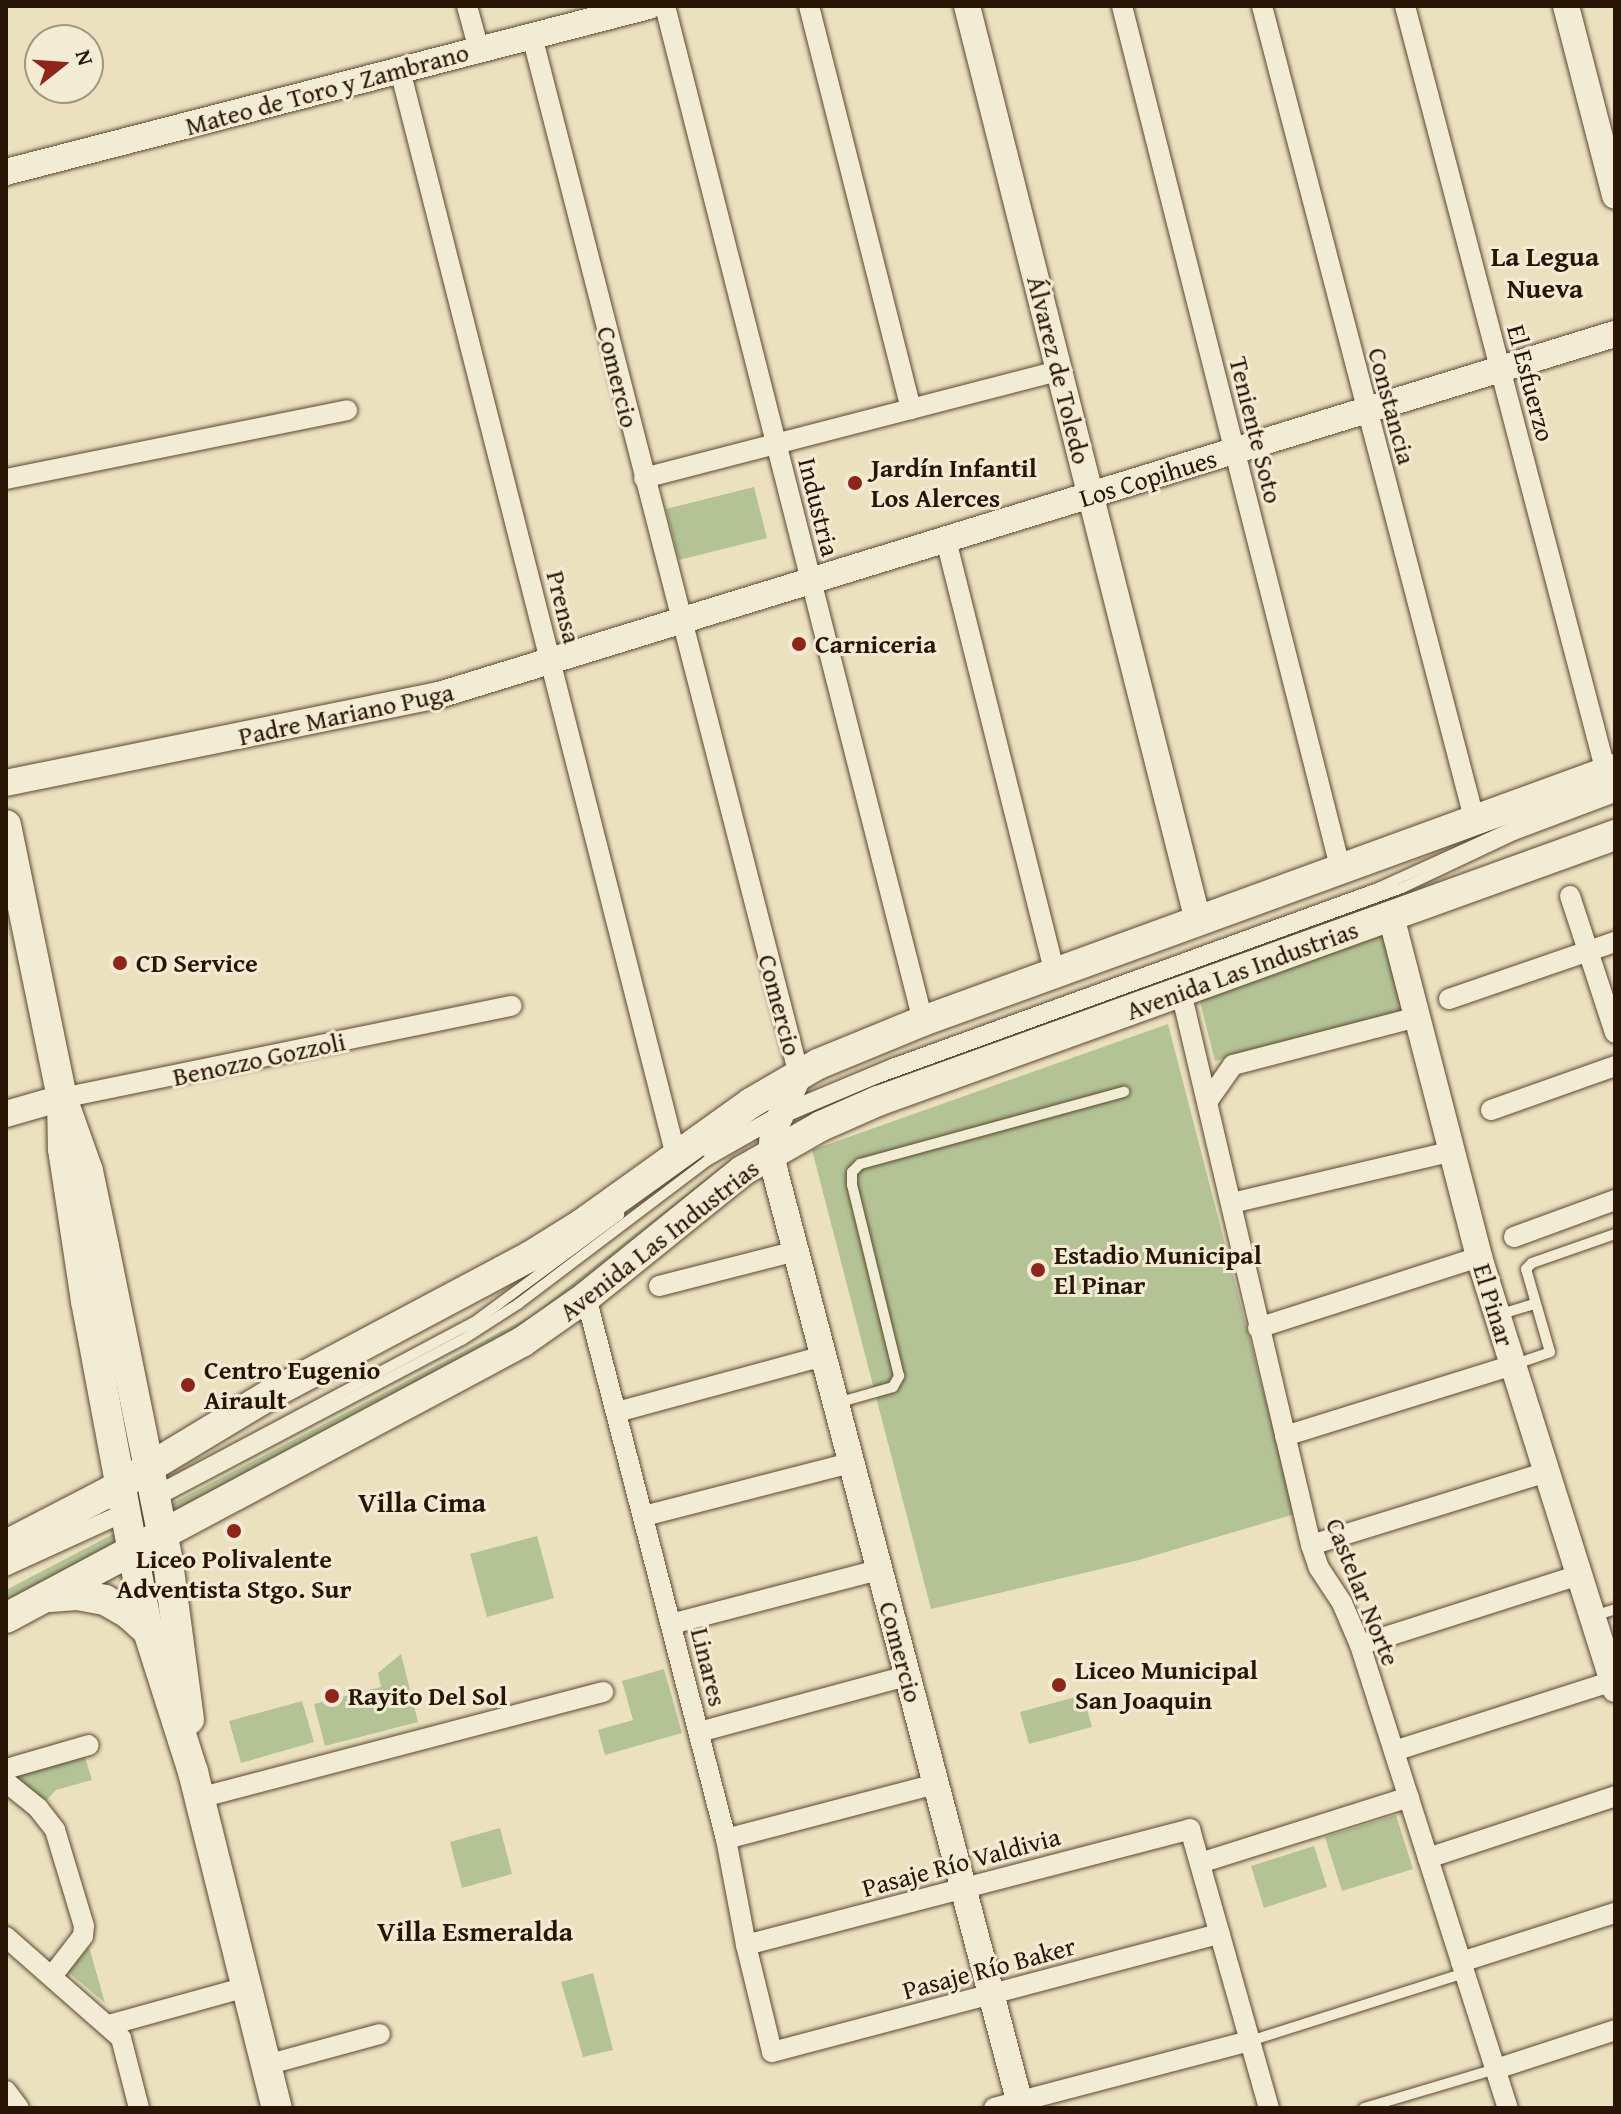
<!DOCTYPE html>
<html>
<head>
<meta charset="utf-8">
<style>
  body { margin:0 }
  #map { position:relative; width:1621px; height:2114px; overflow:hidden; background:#ece1bf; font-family:"Gentium Book Plus",serif }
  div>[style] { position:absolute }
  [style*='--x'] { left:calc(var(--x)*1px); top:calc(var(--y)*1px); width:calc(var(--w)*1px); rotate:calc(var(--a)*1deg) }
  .green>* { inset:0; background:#b4c395 }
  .roads { filter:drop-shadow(0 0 2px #5a4832) drop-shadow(0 0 2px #5a4832) }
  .service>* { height:10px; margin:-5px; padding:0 5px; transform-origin:5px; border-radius:5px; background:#f3ecd5 }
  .minor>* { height:20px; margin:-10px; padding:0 10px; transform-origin:10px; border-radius:10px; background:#f3ecd5 }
  .tertiary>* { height:26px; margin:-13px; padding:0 13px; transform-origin:13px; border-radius:13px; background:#f3ecd5 }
  .secondary>* { height:30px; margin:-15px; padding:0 15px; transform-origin:15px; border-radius:15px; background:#f3ecd5 }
  .dots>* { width:22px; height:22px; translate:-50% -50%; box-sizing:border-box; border:4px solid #f3ecd5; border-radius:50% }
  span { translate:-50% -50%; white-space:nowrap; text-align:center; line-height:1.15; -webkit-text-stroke:6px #f3ecd5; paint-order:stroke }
  .street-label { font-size:26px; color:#291503 }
  .poi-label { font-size:26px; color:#291503; font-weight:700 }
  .left { translate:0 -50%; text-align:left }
  .neighbourhood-label { font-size:28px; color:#291503; font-weight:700 }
  .frame { position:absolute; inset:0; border:8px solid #291503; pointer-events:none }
  .north { position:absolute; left:24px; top:24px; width:80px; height:80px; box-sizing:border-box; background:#f3ecd5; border:2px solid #a29681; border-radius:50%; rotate:73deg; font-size:22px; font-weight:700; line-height:32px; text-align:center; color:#291503 }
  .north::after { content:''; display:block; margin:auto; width:28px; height:36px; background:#8f2418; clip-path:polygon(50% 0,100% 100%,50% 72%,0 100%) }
</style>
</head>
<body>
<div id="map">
  <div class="green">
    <div style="clip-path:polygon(754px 487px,767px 538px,679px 560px,666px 509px)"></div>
    <div style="clip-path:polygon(1381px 925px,1402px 1012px,1215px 1061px,1199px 998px)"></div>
    <div style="clip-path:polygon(1168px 1024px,1295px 1514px,1139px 1560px,931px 1609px,812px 1150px)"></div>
    <div style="clip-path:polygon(735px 1156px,743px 1161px,544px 1318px,6px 1602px,6px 1590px,531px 1316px)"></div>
    <div style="clip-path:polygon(537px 1536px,554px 1598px,487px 1617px,470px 1554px)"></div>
    <div style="clip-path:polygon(401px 1654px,418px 1722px,325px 1746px,314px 1704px,381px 1687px,378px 1673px)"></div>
    <div style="clip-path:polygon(664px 1669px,682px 1733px,605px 1755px,598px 1730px,633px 1720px,622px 1681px)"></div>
    <div style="clip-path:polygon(1083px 1695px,1092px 1727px,1029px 1744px,1020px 1712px)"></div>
    <div style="clip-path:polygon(302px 1701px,314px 1742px,241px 1763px,229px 1721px)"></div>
    <div style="clip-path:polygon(84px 1754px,92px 1780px,56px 1790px,45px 1802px,12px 1776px)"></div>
    <div style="clip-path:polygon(1396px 1815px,1413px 1869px,1342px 1891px,1325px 1837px)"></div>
    <div style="clip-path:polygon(500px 1828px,512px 1874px,462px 1888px,450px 1842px)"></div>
    <div style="clip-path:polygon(1314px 1846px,1327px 1887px,1264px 1908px,1251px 1866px)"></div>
    <div style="clip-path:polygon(89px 1947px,105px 2003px,68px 1972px)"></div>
    <div style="clip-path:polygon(593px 1973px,613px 2050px,583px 2057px,561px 1982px)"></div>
  </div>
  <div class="roads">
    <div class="service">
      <div style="--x:791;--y:1106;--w:109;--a:-22.6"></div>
      <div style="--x:892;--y:1064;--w:517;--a:-19.91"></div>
      <div style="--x:1378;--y:888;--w:169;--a:-24.4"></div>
      <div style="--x:1532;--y:818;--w:88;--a:-19.9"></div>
      <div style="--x:786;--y:1117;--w:100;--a:-23"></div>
      <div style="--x:878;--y:1078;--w:557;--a:-19.93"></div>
      <div style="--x:1402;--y:888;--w:124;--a:-25.3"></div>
      <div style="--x:1514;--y:835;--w:108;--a:-20.6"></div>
      <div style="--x:707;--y:1152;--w:79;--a:-29.5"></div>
      <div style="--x:1498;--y:1315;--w:39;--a:-17"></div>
      <div style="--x:1513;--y:1365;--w:39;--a:-19"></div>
      <div style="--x:1550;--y:1352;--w:86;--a:-106.1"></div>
      <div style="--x:1526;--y:1269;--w:8;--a:-45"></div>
      <div style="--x:1532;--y:1263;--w:88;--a:-19.3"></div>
      <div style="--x:837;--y:1403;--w:58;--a:-15.9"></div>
      <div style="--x:893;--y:1387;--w:13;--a:-61"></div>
      <div style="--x:899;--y:1376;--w:197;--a:-103.8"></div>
      <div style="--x:852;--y:1185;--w:13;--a:-90"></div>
      <div style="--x:852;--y:1172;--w:11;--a:-45"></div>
      <div style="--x:860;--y:1164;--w:274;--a:-15.3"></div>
      <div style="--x:156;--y:1491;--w:364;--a:-28"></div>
      <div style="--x:477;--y:1320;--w:177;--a:-36.5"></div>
      <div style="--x:160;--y:1499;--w:341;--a:-27.8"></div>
      <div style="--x:462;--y:1340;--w:67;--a:-32.7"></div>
      <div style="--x:518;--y:1304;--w:237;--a:-37.1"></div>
      <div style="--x:707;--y:1161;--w:75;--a:-29.6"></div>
      <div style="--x:6;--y:1561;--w:126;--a:-23.9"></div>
      <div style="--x:6;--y:1571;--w:130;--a:-24.6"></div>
      <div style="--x:1594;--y:1616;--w:22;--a:-18"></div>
      <div style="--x:1250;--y:2041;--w:225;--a:-17.6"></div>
      <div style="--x:1364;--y:2108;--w:138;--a:-16.5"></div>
    </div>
    <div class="minor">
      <div style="--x:467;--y:6;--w:46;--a:74.7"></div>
      <div style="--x:665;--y:6;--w:1047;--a:75.74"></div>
      <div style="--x:809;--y:6;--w:416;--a:75.8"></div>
      <div style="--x:1122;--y:6;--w:888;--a:75.79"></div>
      <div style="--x:1262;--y:6;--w:839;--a:75.37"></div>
      <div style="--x:1405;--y:6;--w:792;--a:75.3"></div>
      <div style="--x:532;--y:36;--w:1073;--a:75.59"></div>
      <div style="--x:400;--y:70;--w:1121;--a:75.74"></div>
      <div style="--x:644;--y:478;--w:429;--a:-14.5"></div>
      <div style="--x:6;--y:479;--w:348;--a:-11.4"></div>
      <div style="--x:946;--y:540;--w:447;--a:75.9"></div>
      <div style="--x:1570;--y:896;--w:144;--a:71.8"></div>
      <div style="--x:1181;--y:992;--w:568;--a:76.77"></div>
      <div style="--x:1311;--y:1545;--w:24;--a:71"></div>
      <div style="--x:1319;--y:1568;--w:42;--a:56.7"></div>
      <div style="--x:1342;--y:1603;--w:46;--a:66.8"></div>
      <div style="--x:1360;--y:1645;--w:486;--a:72.3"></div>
      <div style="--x:1449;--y:999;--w:176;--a:-19"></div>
      <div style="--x:62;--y:1098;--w:459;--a:-11.6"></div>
      <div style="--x:1207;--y:1102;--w:45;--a:-54.9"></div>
      <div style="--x:1233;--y:1065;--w:190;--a:-14.6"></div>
      <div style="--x:1491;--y:1110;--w:132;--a:-19.5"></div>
      <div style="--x:1232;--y:1203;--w:224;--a:-13.2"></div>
      <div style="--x:1514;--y:1237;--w:108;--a:-20.1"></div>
      <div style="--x:659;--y:1286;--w:141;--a:-14.3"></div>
      <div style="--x:586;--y:1297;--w:560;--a:75.52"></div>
      <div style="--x:726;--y:1839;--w:108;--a:79.3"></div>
      <div style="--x:746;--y:1945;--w:110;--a:76.3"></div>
      <div style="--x:772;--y:2052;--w:463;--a:-14.8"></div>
      <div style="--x:1258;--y:1328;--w:232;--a:-17.8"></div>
      <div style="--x:617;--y:1412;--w:213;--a:-15.2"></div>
      <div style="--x:1285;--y:1436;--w:239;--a:-17.3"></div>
      <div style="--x:644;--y:1516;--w:214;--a:-14.4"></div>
      <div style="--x:1311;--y:1545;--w:247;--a:-17.2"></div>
      <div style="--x:671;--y:1624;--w:215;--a:-14.6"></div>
      <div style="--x:1360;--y:1645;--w:230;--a:-17.7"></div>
      <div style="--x:699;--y:1732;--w:215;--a:-15.1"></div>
      <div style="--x:1394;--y:1751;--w:230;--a:-17.7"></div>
      <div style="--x:6;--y:1769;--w:86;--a:-16.1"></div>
      <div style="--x:6;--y:1782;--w:41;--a:39.1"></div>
      <div style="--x:38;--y:1808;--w:28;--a:52"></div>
      <div style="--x:55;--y:1830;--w:100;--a:73.2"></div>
      <div style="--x:84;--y:1926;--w:10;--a:96"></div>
      <div style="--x:83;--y:1936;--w:51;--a:127.8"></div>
      <div style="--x:199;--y:1798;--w:418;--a:-14.7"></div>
      <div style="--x:726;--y:1839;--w:217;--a:-14.7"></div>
      <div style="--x:1428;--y:1858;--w:197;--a:-18.3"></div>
      <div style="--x:1200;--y:1863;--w:219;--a:-17.5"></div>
      <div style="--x:6;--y:1937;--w:153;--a:41.3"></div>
      <div style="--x:121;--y:2038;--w:72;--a:75.6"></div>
      <div style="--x:746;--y:1945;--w:459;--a:-14.6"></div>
      <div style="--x:1190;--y:1829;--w:290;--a:74.2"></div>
      <div style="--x:1461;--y:1962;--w:162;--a:-17.7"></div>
      <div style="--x:109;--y:2025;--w:142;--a:-15.5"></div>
      <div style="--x:266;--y:2065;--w:118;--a:-15.2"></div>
      <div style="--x:1496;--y:2069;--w:125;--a:-18.1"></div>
      <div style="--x:6;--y:2091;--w:21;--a:53"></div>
      <div style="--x:994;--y:2108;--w:265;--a:-14.7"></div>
    </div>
    <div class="tertiary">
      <div style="--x:967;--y:6;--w:944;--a:75.83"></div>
      <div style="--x:1566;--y:6;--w:196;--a:75.5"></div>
      <div style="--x:6;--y:172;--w:664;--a:-14.48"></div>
      <div style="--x:6;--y:783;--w:442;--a:-11.5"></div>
      <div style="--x:439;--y:695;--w:1230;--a:-17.07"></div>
      <div style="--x:1391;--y:916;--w:352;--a:75.5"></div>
      <div style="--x:1479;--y:1257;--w:453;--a:72.5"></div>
      <div style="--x:799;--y:1075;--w:63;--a:114.5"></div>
      <div style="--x:773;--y:1132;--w:22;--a:95"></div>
      <div style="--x:771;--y:1154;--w:18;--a:77"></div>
      <div style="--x:775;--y:1172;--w:968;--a:75.27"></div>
      <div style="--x:6;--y:1114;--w:58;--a:-15.9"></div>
    </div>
    <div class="secondary">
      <div style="--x:6;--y:825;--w:279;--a:78.4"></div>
      <div style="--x:62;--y:1098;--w:77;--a:70.4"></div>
      <div style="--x:88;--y:1171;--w:78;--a:78.1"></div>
      <div style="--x:104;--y:1247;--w:321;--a:78.5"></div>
      <div style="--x:168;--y:1562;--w:159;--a:82.4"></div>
      <div style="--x:62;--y:1098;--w:51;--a:88.9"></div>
      <div style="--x:63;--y:1149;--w:154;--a:81.4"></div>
      <div style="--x:86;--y:1301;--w:336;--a:79.4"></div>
      <div style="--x:148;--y:1631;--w:148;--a:72.3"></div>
      <div style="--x:193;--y:1772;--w:346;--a:76"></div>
      <div style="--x:6;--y:1545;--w:111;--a:-27.3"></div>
      <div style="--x:105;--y:1494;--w:194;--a:-31.1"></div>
      <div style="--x:271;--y:1394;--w:292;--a:-28"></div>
      <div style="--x:529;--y:1257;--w:62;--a:-31.9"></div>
      <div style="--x:582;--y:1224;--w:208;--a:-35.6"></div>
      <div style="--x:751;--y:1103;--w:78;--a:-30.2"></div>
      <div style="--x:818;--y:1064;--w:113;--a:-22.3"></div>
      <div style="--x:923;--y:1021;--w:736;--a:-20.01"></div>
      <div style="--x:50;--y:1597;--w:27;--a:-4"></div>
      <div style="--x:77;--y:1595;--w:28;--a:10"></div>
      <div style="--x:105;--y:1600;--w:28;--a:30"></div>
      <div style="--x:129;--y:1614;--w:25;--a:42"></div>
      <div style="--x:6;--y:1618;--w:585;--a:-28.14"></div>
      <div style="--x:522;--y:1342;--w:78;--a:-35.1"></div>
      <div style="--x:586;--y:1297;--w:201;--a:-38.9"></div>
      <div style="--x:742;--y:1171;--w:91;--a:-29.7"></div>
      <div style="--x:821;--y:1126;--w:62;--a:-23.7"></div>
      <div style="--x:878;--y:1101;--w:784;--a:-19.85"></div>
    </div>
  </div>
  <div class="dots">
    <div style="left:855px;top:483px;background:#8f2418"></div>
    <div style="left:799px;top:644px;background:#8f2418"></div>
    <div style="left:120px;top:963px;background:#8f2418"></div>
    <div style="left:1038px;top:1270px;background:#8f2418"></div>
    <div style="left:188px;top:1385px;background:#8f2418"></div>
    <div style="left:234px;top:1531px;background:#8f2418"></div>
    <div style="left:1059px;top:1685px;background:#8f2418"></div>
    <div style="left:332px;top:1696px;background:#8f2418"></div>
  </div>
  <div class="street-label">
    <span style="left:327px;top:89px;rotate:-15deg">Mateo de Toro y Zambrano</span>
    <span style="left:1059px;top:370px;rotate:76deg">Álvarez de Toledo</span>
    <span style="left:618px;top:377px;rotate:76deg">Comercio</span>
    <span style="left:1531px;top:383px;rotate:75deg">El Esfuerzo</span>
    <span style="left:1392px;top:406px;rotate:75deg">Constancia</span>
    <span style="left:1256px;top:430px;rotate:76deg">Teniente Soto</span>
    <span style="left:1148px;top:478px;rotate:-17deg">Los Copihues</span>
    <span style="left:819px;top:507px;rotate:76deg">Industria</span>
    <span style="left:564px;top:607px;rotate:76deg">Prensa</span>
    <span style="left:346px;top:714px;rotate:-12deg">Padre Mariano Puga</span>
    <span style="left:1242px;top:970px;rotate:-20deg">Avenida Las Industrias</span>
    <span style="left:780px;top:1005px;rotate:75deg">Comercio</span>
    <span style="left:259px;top:1059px;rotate:-12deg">Benozzo Gozzoli</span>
    <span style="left:659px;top:1240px;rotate:-38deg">Avenida Las Industrias</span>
    <span style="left:1494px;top:1305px;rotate:73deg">El Pinar</span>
    <span style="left:1363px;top:1592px;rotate:68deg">Castelar Norte</span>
    <span style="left:901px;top:1652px;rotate:75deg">Comercio</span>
    <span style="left:709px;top:1667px;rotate:76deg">Linares</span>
    <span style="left:961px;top:1862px;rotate:-15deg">Pasaje Río Valdivia</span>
    <span style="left:989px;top:1968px;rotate:-15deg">Pasaje Río Baker</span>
  </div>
  <div class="poi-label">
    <span class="left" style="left:871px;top:483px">Jardín Infantil<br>Los Alerces</span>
    <span class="left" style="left:815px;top:644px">Carniceria</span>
    <span class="left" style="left:136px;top:963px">CD Service</span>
    <span class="left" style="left:1054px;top:1270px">Estadio Municipal<br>El Pinar</span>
    <span class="left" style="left:204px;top:1385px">Centro Eugenio<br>Airault</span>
    <span style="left:234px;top:1574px">Liceo Polivalente<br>Adventista Stgo. Sur</span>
    <span class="left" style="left:1075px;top:1685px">Liceo Municipal<br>San Joaquin</span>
    <span class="left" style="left:348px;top:1696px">Rayito Del Sol</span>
  </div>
  <div class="neighbourhood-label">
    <span style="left:1545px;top:272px">La Legua<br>Nueva</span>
    <span style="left:422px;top:1502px">Villa Cima</span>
    <span style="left:475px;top:1931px">Villa Esmeralda</span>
  </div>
  <div class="frame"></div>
  <div class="north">N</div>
</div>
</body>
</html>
